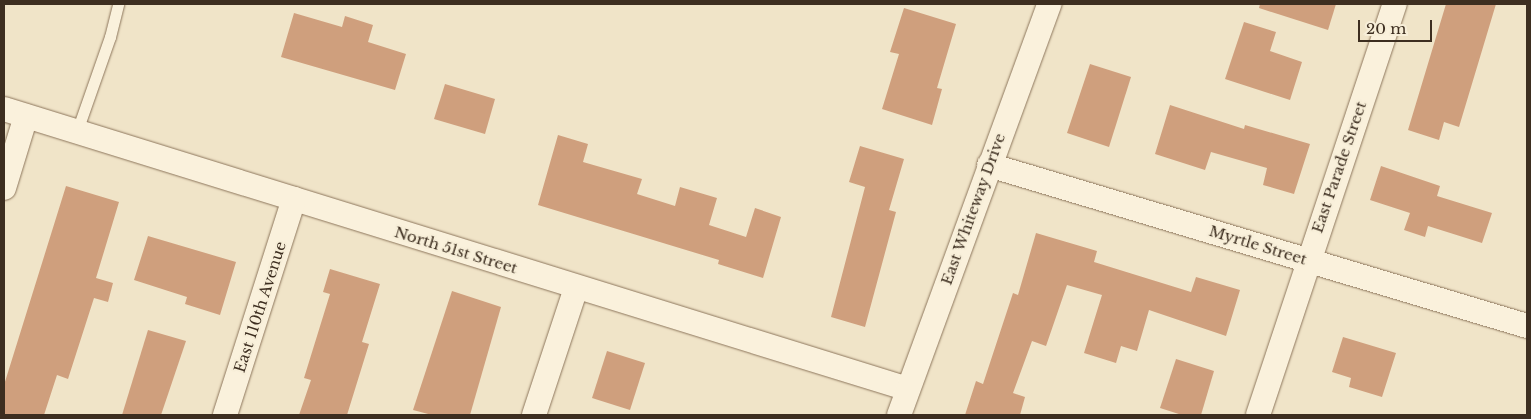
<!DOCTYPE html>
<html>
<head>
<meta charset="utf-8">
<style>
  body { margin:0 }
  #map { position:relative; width:1531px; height:419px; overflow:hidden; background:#f0e4c8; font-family:"Libre Baskerville",serif }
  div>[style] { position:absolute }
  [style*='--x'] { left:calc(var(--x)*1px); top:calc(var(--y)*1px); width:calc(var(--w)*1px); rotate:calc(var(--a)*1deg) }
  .building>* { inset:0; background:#cf9f7d }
  .roads { filter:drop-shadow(0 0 1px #8d765c) drop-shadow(0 0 1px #8d765c) }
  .service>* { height:11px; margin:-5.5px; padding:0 5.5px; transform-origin:5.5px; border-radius:5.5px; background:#faf1dc }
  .minor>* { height:24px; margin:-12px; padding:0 12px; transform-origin:12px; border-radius:12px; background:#faf1dc }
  span { translate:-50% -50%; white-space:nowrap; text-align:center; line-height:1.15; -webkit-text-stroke:4px #f7eed8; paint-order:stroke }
  .street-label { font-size:15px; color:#3d2e20 }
  .frame { position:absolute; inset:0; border:5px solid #3d2e20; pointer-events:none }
  .scale { position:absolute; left:1358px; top:20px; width:74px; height:22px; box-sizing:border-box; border:2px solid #3d2e20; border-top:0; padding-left:6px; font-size:15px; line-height:18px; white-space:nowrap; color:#3d2e20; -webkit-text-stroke:4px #f7eed8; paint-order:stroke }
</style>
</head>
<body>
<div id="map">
  <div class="building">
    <div style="clip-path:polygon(1260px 4px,1336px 4px,1328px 30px,1259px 8px)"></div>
    <div style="clip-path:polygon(1446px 4px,1496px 4px,1459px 127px,1444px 122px,1439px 140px,1408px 130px)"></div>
    <div style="clip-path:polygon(904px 8px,956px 24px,937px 88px,942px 89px,932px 125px,882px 109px,899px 54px,890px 52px)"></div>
    <div style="clip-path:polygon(294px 13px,342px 27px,345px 16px,373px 25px,368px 42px,406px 54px,395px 90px,281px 57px)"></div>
    <div style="clip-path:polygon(1244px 22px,1276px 32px,1270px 51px,1302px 62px,1290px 100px,1225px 79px)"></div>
    <div style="clip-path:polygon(1090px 64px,1131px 77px,1109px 147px,1067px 133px)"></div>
    <div style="clip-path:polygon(445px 84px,495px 99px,485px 134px,434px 119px)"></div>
    <div style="clip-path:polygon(1170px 105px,1244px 129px,1245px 125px,1310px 144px,1294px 194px,1263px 185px,1267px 168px,1211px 152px,1205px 170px,1155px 154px)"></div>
    <div style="clip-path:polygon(558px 135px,588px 144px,583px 162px,642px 179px,637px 194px,675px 206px,680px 187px,717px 198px,709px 225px,746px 237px,755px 208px,781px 217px,763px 278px,718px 264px,719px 260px,538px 205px)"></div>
    <div style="clip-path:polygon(860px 146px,904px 159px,889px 210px,896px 212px,865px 327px,831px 317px,865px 187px,849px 182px)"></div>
    <div style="clip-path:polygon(1381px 166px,1440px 186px,1437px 196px,1492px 213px,1482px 243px,1428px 226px,1425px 237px,1404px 230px,1410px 213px,1370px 200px)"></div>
    <div style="clip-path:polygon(66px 186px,119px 202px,96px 278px,113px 283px,108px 302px,94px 298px,68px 379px,57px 375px,44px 415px,4px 415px,4px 385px)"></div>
    <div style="clip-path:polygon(1036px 233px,1097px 251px,1094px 262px,1191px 292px,1196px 277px,1240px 290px,1226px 336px,1149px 310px,1137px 351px,1121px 346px,1116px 363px,1084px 353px,1102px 295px,1067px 285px,1046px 346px,1032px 341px,1013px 393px,1025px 397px,1020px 415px,965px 415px,976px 381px,983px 384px,1013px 293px,1018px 295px)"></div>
    <div style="clip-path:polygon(148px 236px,236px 262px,220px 315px,185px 304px,187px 297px,134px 280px)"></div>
    <div style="clip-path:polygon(330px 269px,380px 284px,362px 342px,369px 344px,347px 415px,299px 415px,311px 380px,304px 378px,330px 294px,323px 292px)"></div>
    <div style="clip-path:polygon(452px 291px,501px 307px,470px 415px,432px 415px,413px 410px)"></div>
    <div style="clip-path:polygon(148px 330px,186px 341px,161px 415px,122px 415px)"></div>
    <div style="clip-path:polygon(1343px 337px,1396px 353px,1382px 397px,1349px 387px,1351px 378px,1332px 372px)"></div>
    <div style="clip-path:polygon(607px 351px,645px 363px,630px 410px,592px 398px)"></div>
    <div style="clip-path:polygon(1176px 359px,1214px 371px,1201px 415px,1182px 415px,1160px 408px)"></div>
  </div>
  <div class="roads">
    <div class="service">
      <div style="--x:77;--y:131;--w:100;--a:-70.7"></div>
      <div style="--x:110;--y:37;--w:34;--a:-76"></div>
    </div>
    <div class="minor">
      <div style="--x:4;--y:109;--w:946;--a:17.21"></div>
      <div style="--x:989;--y:165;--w:562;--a:16.66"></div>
      <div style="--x:4;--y:188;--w:75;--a:-73"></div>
      <div style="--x:225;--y:415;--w:227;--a:-72.3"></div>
      <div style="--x:534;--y:415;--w:134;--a:-71.7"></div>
      <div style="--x:899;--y:415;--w:438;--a:-69.9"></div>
      <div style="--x:1258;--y:415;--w:433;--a:-71.6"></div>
    </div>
  </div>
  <div class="street-label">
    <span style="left:1339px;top:167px;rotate:-71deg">East Parade Street</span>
    <span style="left:973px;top:209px;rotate:-70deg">East Whiteway Drive</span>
    <span style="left:1258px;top:245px;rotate:17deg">Myrtle Street</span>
    <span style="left:456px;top:250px;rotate:17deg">North 51st Street</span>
    <span style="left:260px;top:307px;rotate:-72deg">East 110th Avenue</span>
  </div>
  <div class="frame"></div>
  <div class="scale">20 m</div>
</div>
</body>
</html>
